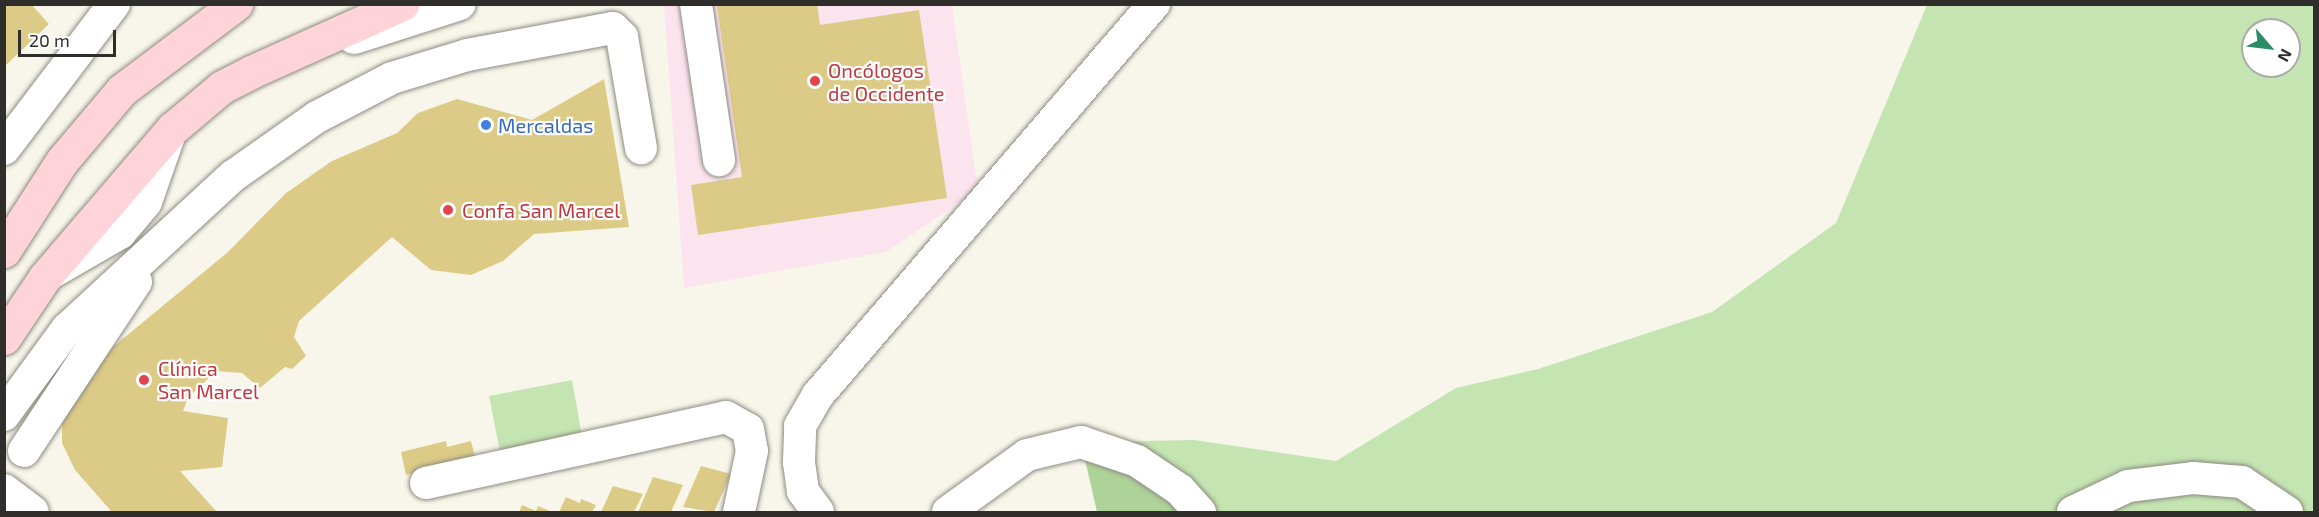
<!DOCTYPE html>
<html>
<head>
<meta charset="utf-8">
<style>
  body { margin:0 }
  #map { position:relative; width:2319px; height:517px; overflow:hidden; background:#f8f6eb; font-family:"Exo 2",sans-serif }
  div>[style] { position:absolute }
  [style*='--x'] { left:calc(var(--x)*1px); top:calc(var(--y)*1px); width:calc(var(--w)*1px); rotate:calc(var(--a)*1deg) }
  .medical>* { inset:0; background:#fce4ef }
  .green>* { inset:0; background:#c4e5b2 }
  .forest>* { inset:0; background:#add398 }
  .building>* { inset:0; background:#dccb86 }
  .roads { filter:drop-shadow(0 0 2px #8d8b82) drop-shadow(0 0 2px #8d8b82) }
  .minor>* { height:32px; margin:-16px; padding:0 16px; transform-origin:16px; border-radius:16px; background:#fff }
  .major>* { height:33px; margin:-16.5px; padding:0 16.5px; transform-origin:16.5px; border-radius:16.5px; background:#fed4da }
  .dots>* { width:16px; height:16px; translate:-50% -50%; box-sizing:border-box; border:3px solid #fff; border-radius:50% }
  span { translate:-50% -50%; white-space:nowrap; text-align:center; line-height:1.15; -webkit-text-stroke:4.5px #fff; paint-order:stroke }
  .health-label { font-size:20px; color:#be3a42 }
  .left { translate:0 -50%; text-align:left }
  .shop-label { font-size:20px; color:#366cbe }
  .frame { position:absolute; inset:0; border:6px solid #2f2e2a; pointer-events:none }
  .north { position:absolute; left:2241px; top:18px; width:60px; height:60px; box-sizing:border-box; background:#fff; border:2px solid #acabaa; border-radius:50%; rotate:118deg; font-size:16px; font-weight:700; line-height:24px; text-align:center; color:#2f2e2a }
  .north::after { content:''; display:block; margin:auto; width:21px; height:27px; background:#2b8d68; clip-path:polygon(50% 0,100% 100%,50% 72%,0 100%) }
  .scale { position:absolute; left:18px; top:30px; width:98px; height:27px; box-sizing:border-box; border:3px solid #2f2e2a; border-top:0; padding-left:8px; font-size:18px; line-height:21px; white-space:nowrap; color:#2f2e2a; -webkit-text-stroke:4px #fff; paint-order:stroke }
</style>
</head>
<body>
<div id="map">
  <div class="medical">
    <div style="clip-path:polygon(664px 5px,952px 5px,978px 190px,886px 252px,684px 288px)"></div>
  </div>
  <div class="green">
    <div style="clip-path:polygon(evenodd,1927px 5px,2314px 5px,2314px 512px,1200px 512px,1081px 442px,1194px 440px,1336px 461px,1456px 388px,1538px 369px,1712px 312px,1836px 223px,1927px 5px,2253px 30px,2289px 30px,2289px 66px,2253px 66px,2253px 30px)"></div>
    <div style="clip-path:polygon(572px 380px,582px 436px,500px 452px,489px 396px)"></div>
  </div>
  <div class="forest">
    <div style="clip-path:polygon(1081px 442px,1200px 512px,1097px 512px)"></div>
  </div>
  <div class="building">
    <div style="clip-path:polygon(4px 4px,31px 4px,49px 24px,4px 67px)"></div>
    <div style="clip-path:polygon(817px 4px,820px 25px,919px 10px,947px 198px,698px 235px,691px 185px,742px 177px,717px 6px)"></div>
    <div style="clip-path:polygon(604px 79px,629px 227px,534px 234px,503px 261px,471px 275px,431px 270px,392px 237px,299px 321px,294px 337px,306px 356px,292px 369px,285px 367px,260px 388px,242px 373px,216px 371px,188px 398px,183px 411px,228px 418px,222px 467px,180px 471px,217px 512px,112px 512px,75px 470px,62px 443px,62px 419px,96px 361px,228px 252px,286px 193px,332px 161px,397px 133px,418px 113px,457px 99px,532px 120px)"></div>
    <div style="clip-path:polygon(446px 441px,447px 447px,471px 441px,475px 457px,406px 475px,401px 452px)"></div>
    <div style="clip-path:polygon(701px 466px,731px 474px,714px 512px,683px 507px)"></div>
    <div style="clip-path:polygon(653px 477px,683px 485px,671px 512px,638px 512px)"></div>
    <div style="clip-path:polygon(613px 486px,643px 494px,634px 512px,601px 512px)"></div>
    <div style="clip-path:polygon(566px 497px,580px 503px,581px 499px,596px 505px,592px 512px,559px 512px)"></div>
    <div style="clip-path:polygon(522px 505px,536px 511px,538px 506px,552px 512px,519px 512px)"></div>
  </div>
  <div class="roads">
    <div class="minor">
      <div style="--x:696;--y:4;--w:158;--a:81.6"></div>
      <div style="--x:354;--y:38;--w:111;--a:-17.8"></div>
      <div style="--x:4;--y:149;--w:182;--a:-52.8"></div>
      <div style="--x:51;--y:273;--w:80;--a:-30.1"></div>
      <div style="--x:120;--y:233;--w:40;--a:-50"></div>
      <div style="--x:146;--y:202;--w:73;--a:-70.8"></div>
      <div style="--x:4;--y:415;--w:107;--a:-53.8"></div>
      <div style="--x:67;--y:329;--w:226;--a:-42.7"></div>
      <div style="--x:233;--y:176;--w:103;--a:-35.1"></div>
      <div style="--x:317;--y:117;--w:85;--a:-27.5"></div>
      <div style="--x:392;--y:78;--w:78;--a:-17"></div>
      <div style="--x:467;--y:55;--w:148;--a:-10.5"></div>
      <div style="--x:613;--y:28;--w:13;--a:45"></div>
      <div style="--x:622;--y:37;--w:113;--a:80.3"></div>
      <div style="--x:24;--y:451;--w:203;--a:-56.5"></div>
      <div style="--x:426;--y:483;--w:307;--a:-12.4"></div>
      <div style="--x:726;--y:417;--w:25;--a:29"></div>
      <div style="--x:748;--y:429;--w:22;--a:80"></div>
      <div style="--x:752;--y:451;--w:62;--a:102"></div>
      <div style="--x:4;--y:490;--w:36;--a:37"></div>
      <div style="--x:818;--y:512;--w:26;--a:-126"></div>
      <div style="--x:803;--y:491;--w:29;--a:-98"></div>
      <div style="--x:799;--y:462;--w:36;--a:-88"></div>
      <div style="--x:800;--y:426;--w:36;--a:-60"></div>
      <div style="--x:818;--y:395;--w:516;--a:-49.33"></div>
      <div style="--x:948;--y:512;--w:97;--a:-35.8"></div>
      <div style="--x:1027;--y:455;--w:56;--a:-13.5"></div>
      <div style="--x:1081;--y:442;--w:59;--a:18.7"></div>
      <div style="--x:1137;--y:461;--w:52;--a:34"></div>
      <div style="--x:1180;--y:490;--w:30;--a:48"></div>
      <div style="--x:2073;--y:512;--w:61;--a:-25.3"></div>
      <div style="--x:2128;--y:486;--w:65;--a:-7"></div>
      <div style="--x:2193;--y:478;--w:49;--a:4.7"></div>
      <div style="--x:2242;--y:482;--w:54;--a:33.7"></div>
    </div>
    <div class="major">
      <div style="--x:4;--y:251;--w:107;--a:-57.2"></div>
      <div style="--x:62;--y:161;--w:93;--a:-49.8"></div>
      <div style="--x:122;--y:90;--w:143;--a:-37"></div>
      <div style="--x:4;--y:338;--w:73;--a:-56.1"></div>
      <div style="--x:45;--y:277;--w:195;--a:-49.4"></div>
      <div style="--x:172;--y:129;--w:65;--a:-40"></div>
      <div style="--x:222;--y:87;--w:33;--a:-27"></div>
      <div style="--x:251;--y:72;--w:166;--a:-24.2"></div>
    </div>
  </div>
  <div class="dots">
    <div style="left:815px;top:81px;background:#e0444e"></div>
    <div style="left:486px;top:125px;background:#3f7fe0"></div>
    <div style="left:448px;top:210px;background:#e0444e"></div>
    <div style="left:144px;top:380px;background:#e0444e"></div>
  </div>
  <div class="health-label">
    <span class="left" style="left:828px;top:82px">Oncólogos<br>de Occidente</span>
    <span class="left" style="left:462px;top:210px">Confa San Marcel</span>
    <span class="left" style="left:158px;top:380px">Clínica<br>San Marcel</span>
  </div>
  <div class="shop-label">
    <span class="left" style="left:498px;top:125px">Mercaldas</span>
  </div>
  <div class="frame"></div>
  <div class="north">N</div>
  <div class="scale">20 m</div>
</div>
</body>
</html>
